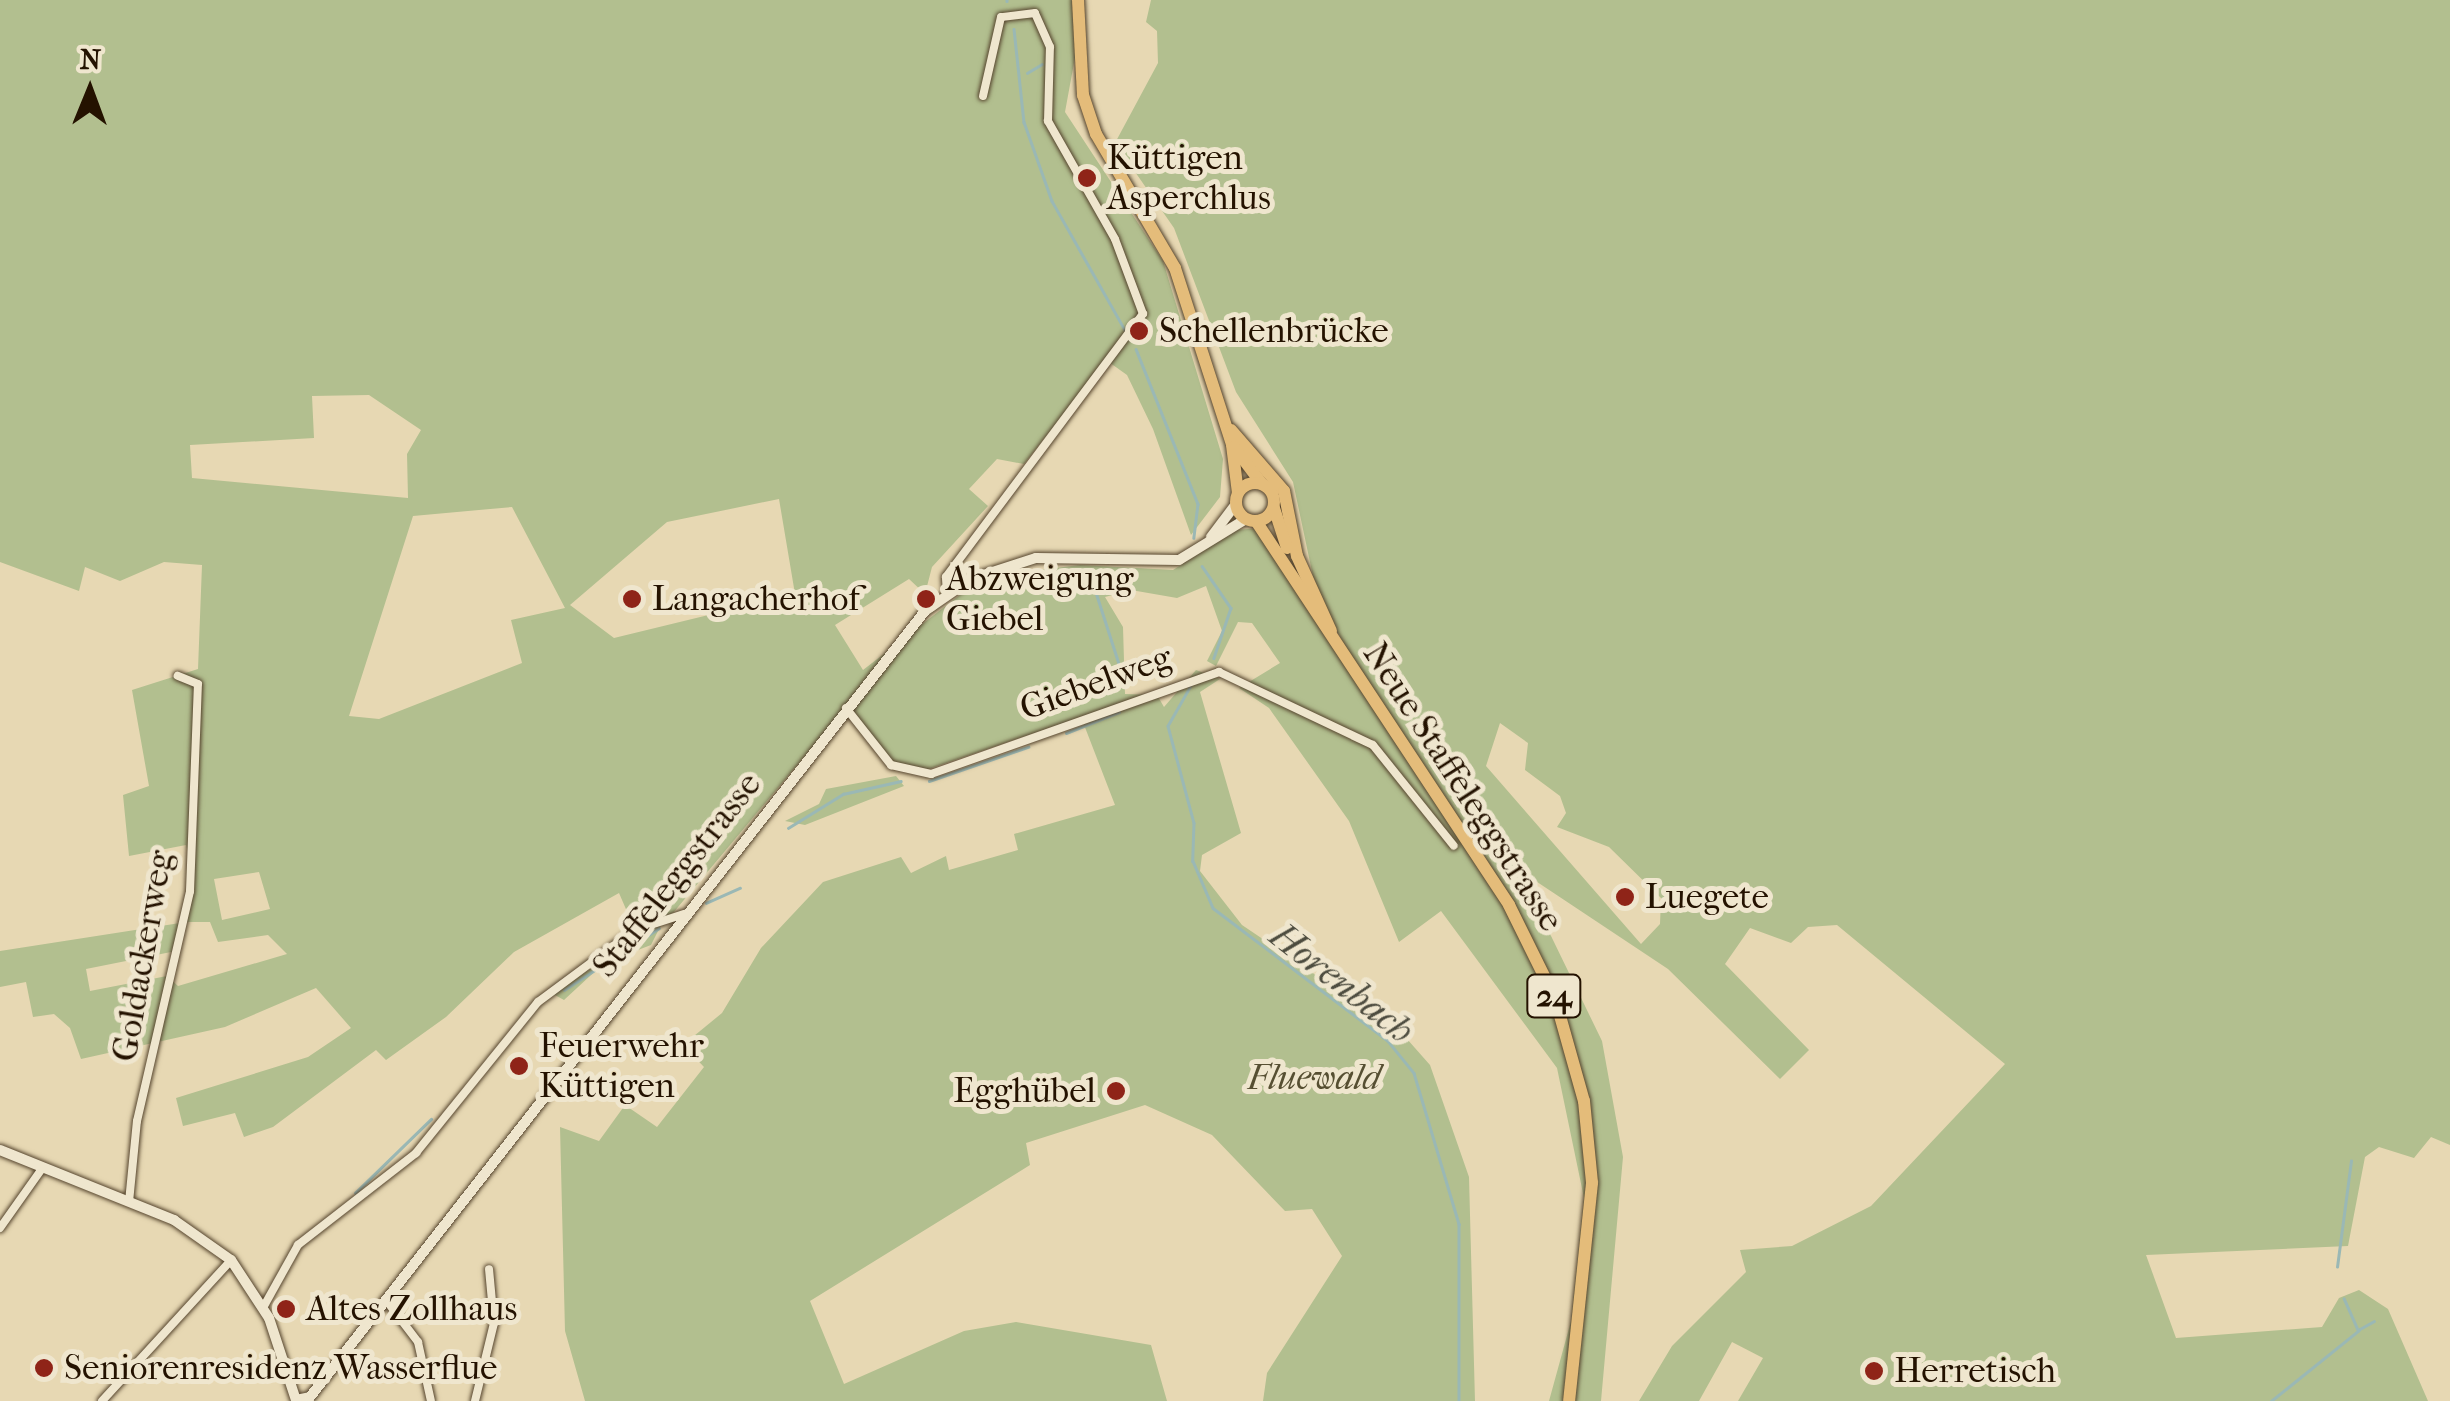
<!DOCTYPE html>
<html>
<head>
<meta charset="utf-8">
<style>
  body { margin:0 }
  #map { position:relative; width:2450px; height:1401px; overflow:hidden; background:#e7d8b3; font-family:"IM FELL French Canon",serif }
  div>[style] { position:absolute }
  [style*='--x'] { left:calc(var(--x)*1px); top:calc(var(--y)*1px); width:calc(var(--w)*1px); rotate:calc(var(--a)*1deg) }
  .green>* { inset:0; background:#b2bf8f }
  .stream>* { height:2.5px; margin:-1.25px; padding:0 1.25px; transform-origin:1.25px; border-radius:1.25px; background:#9ab8b5 }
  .roads { filter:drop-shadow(0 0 2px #55442d) drop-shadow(0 0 2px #55442d) }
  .minor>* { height:8px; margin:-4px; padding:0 4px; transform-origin:4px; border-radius:4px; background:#efe6ce }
  .tertiary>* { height:10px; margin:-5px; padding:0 5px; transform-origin:5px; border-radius:5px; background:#efe6ce }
  .primary>* { height:12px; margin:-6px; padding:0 6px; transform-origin:6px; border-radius:6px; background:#e4bc7a }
  .primary>.ring { margin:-6px; padding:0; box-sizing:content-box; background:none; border:12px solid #e4bc7a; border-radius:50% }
  .dots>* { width:28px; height:28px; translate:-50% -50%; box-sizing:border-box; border:5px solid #efe6ce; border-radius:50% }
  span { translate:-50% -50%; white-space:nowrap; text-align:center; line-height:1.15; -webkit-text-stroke:10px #efe6ce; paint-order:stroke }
  .shield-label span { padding:2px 8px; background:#efe6ce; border:2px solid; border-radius:8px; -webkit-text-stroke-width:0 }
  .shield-label { font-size:32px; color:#241200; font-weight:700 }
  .poi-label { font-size:35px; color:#241200 }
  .left { translate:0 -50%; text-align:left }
  .right { translate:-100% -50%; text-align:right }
  .street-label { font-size:35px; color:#241200 }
  .park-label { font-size:35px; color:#564f32; font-style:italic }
  .water-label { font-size:38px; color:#4d4c3f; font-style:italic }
  .north { position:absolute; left:40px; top:40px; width:100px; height:100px; -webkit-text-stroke:8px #efe6ce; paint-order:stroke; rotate:1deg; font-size:28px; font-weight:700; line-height:40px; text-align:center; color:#241200 }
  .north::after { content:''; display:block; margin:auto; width:35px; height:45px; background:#241200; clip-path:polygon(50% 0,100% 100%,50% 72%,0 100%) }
</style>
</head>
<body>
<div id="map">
  <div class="green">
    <div style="clip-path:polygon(evenodd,0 0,1072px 0,1076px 52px,1065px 112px,1163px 261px,1223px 459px,1220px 497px,1191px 535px,1153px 429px,1127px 375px,1106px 360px,1024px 464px,997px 459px,969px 489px,988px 506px,932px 567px,925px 594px,909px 579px,835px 625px,863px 670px,965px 591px,1014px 573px,1080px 565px,1173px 570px,1236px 530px,1260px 528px,1492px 890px,1499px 879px,1376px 702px,1317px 595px,1293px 482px,1236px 392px,1174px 228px,1115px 143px,1158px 63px,1157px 31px,1146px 22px,1151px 0,2450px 0,2450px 1145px,2431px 1137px,2414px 1158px,2379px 1147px,2365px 1157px,2348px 1246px,2146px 1255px,2176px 1338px,2322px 1327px,2339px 1298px,2359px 1290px,2388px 1309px,2428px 1401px,1738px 1401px,1763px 1358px,1732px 1342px,1699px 1401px,1639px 1401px,1672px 1346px,1746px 1272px,1740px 1250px,1792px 1246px,1871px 1206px,2005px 1064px,1837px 925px,1808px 927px,1791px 943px,1750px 928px,1725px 964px,1809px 1050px,1780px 1079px,1668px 969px,1519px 870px,1602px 1041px,1623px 1157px,1601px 1401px,1549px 1401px,1571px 1321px,1584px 1198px,1557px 1068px,1441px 911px,1399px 942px,1349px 821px,1269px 708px,1239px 688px,1280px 663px,1252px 623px,1238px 622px,1216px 666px,1207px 661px,1222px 631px,1206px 586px,1177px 598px,1131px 590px,1105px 597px,1123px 627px,1125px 694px,1157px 695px,1164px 707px,1196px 670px,1220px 679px,1200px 692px,1241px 833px,1202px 855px,1200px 871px,1242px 925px,1323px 980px,1369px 996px,1430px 1065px,1469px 1177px,1475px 1401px,1263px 1401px,1267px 1373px,1342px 1256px,1312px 1209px,1285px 1211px,1212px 1135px,1145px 1105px,1026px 1143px,1030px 1165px,810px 1301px,844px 1384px,964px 1331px,1016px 1322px,1151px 1345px,1167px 1401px,585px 1401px,565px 1331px,560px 1127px,599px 1141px,625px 1105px,657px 1127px,704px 1067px,683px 1045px,722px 1013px,761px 948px,823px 882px,901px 857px,911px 873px,946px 856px,949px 870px,1018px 850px,1014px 834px,1115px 805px,1081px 717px,914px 774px,891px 765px,845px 708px,673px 913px,635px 930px,619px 893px,514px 952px,446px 1017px,386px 1060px,376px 1050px,273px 1127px,244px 1137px,235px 1113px,183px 1126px,176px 1098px,308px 1057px,351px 1028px,316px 988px,225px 1027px,81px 1059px,70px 1028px,54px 1014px,33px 1017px,26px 982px,0 987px,0 951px,180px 923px,176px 951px,86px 969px,90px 991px,167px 976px,178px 986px,287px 954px,268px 935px,218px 942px,210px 922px,186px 922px,194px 871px,186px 845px,129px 856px,123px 795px,149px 786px,132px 690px,198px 669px,202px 565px,164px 562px,120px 581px,85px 567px,79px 591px,0 562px,0 0,369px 395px,421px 430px,407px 454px,408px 498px,192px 478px,190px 445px,314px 438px,312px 396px,369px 395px,0 0,779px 499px,795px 594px,614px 638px,570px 605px,667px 522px,779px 499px,0 0,512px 507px,565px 608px,511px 620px,522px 663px,379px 719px,349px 716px,413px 516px,512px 507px,0 0,1500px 723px,1528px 743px,1525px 770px,1560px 796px,1566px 813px,1557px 827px,1609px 847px,1661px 898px,1660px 924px,1641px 944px,1486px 766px,1500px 723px,0 0,259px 872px,270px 909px,222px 920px,214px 879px,259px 872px)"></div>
    <div style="clip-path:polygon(896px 776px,904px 786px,805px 825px,785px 821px,819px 804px,826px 789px)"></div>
    <div style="clip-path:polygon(663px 921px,651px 945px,604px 963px,564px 1000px,553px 994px)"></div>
  </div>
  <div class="stream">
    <div style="--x:1007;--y:0;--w:1;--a:90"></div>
    <div style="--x:1014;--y:29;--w:94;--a:83.9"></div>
    <div style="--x:1024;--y:122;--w:84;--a:70.5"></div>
    <div style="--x:1052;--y:201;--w:148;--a:60.5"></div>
    <div style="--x:1027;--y:73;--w:17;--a:-31"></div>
    <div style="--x:1136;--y:349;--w:167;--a:68.2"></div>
    <div style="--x:1198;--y:504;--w:34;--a:97"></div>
    <div style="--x:1202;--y:566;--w:51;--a:55.4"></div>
    <div style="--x:1231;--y:608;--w:53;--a:108.8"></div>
    <div style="--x:1091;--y:577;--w:110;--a:72.1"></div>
    <div style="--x:1192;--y:684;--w:48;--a:119.7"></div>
    <div style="--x:1168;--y:726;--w:100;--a:75"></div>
    <div style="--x:1194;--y:823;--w:38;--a:92"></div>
    <div style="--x:1193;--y:861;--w:51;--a:66.9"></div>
    <div style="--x:1213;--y:908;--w:220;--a:37.2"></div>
    <div style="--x:1388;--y:1041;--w:41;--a:50.9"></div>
    <div style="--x:1414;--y:1073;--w:158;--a:73.4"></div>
    <div style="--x:1459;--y:1224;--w:177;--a:90"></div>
    <div style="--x:1066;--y:733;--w:57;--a:-21.6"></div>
    <div style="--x:929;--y:781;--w:105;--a:-19"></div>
    <div style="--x:788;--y:828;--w:65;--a:-31.7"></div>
    <div style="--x:843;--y:794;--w:59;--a:-12.6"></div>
    <div style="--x:706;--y:903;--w:37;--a:-24"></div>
    <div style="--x:564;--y:990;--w:113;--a:-33.1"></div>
    <div style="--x:355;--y:1193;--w:106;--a:-44.2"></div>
    <div style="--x:2337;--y:1267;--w:107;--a:-82.5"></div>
    <div style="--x:2358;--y:1330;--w:18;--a:-29"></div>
    <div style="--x:2271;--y:1401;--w:112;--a:-38.8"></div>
    <div style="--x:2358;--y:1331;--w:35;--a:-114"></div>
  </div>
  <div class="roads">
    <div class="minor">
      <div style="--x:947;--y:593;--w:16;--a:-94"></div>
      <div style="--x:946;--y:577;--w:329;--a:-53.2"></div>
      <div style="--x:1143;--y:314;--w:80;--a:-110.5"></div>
      <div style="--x:1115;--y:239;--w:136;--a:-119.6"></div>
      <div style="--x:1048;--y:121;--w:74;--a:-88.5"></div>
      <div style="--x:1050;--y:47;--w:37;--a:-114"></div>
      <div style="--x:1035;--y:13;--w:34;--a:173"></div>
      <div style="--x:1001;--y:17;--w:81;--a:102.8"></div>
      <div style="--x:846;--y:708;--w:73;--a:51.7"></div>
      <div style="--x:891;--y:765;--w:41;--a:12.7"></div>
      <div style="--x:931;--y:774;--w:306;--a:-19.5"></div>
      <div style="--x:1219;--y:672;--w:170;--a:25.4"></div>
      <div style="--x:1373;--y:745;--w:129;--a:51.3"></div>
      <div style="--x:129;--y:1202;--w:81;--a:-84.4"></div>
      <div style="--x:137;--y:1121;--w:236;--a:-77"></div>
      <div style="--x:190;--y:891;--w:207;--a:-87.8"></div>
      <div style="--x:198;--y:684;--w:22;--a:-158"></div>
      <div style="--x:0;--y:1228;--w:71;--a:-54.7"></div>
      <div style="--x:386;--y:1300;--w:53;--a:52.7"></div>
      <div style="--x:418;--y:1342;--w:60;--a:77.6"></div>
      <div style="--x:264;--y:1306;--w:70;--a:-60.9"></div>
      <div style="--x:298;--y:1245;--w:150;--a:-37.9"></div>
      <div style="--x:416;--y:1153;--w:194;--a:-51.1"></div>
      <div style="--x:538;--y:1002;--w:121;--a:-36.6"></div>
      <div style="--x:635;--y:930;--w:52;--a:-18.1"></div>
      <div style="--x:102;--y:1401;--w:191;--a:-47.5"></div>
      <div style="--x:475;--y:1401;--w:80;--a:-76.3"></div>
      <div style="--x:494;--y:1323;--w:54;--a:-95.3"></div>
    </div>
    <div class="tertiary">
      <div style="--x:1211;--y:537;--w:41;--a:-52.9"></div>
      <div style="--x:0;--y:1150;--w:188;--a:21.9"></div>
      <div style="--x:174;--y:1220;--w:70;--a:35.1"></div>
      <div style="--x:231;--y:1260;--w:69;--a:56.8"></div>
      <div style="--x:269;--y:1318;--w:86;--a:71.8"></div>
      <div style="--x:296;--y:1400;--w:14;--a:-12"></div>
      <div style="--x:310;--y:1397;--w:998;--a:-51.96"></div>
      <div style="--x:925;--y:611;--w:56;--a:-34.8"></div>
      <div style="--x:971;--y:579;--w:68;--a:-17.9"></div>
      <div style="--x:1036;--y:558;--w:143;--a:0.8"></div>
      <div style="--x:1179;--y:560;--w:79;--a:-31.5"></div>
    </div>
    <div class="primary">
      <div style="--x:1078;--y:0;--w:95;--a:87"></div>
      <div style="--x:1083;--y:95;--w:41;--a:71.6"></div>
      <div style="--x:1096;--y:134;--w:156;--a:59.5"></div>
      <div style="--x:1175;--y:268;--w:186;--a:72.1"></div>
      <div style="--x:1232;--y:445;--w:48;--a:82.9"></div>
      <div style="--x:1231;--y:430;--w:81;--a:49"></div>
      <div style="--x:1284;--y:491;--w:66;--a:78.7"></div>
      <div style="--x:1297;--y:556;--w:82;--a:65.6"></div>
      <div style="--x:1234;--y:447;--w:46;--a:52.9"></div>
      <div class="ring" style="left:1236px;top:483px;width:26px;height:26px"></div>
      <div style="--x:1274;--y:508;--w:42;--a:72"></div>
      <div style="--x:1256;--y:521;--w:460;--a:56.6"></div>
      <div style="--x:1509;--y:905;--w:104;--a:63.7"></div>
      <div style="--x:1555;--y:998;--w:107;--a:74.3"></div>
      <div style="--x:1584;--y:1101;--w:82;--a:84.4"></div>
      <div style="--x:1592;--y:1183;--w:219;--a:96"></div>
    </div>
  </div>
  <div class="dots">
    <div style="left:1087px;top:178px;background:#8f2418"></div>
    <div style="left:1139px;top:331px;background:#8f2418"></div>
    <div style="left:632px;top:599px;background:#8f2418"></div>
    <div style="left:926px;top:599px;background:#8f2418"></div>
    <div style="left:1625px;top:897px;background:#8f2418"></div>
    <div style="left:519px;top:1066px;background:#8f2418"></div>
    <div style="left:1116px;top:1091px;background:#8f2418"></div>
    <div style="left:286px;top:1309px;background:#8f2418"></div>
    <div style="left:44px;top:1368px;background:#8f2418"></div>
    <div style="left:1874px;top:1371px;background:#8f2418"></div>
  </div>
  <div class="shield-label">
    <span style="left:1554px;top:996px">24</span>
  </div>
  <div class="poi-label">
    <span class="left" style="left:1107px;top:178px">Küttigen<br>Asperchlus</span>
    <span class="left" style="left:1159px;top:331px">Schellenbrücke</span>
    <span class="left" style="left:946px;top:599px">Abzweigung<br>Giebel</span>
    <span class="left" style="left:652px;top:599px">Langacherhof</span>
    <span class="left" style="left:1645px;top:897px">Luegete</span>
    <span class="left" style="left:539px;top:1066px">Feuerwehr<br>Küttigen</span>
    <span class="right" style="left:1096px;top:1091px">Egghübel</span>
    <span class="left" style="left:306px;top:1309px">Altes Zollhaus</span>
    <span class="left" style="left:64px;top:1368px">Seniorenresidenz Wasserflue</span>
    <span class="left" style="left:1894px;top:1371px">Herretisch</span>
  </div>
  <div class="street-label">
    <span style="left:1096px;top:683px;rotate:-20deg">Giebelweg</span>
    <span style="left:1463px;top:787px;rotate:57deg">Neue Staffeleggstrasse</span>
    <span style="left:677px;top:875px;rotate:-52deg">Staffeleggstrasse</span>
    <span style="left:143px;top:956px;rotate:-80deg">Goldackerweg</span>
  </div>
  <div class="park-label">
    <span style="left:1314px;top:1078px">Fluewald</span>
  </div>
  <div class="water-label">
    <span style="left:1342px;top:983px;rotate:38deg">Horenbach</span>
  </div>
  <div class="north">N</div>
</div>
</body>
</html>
